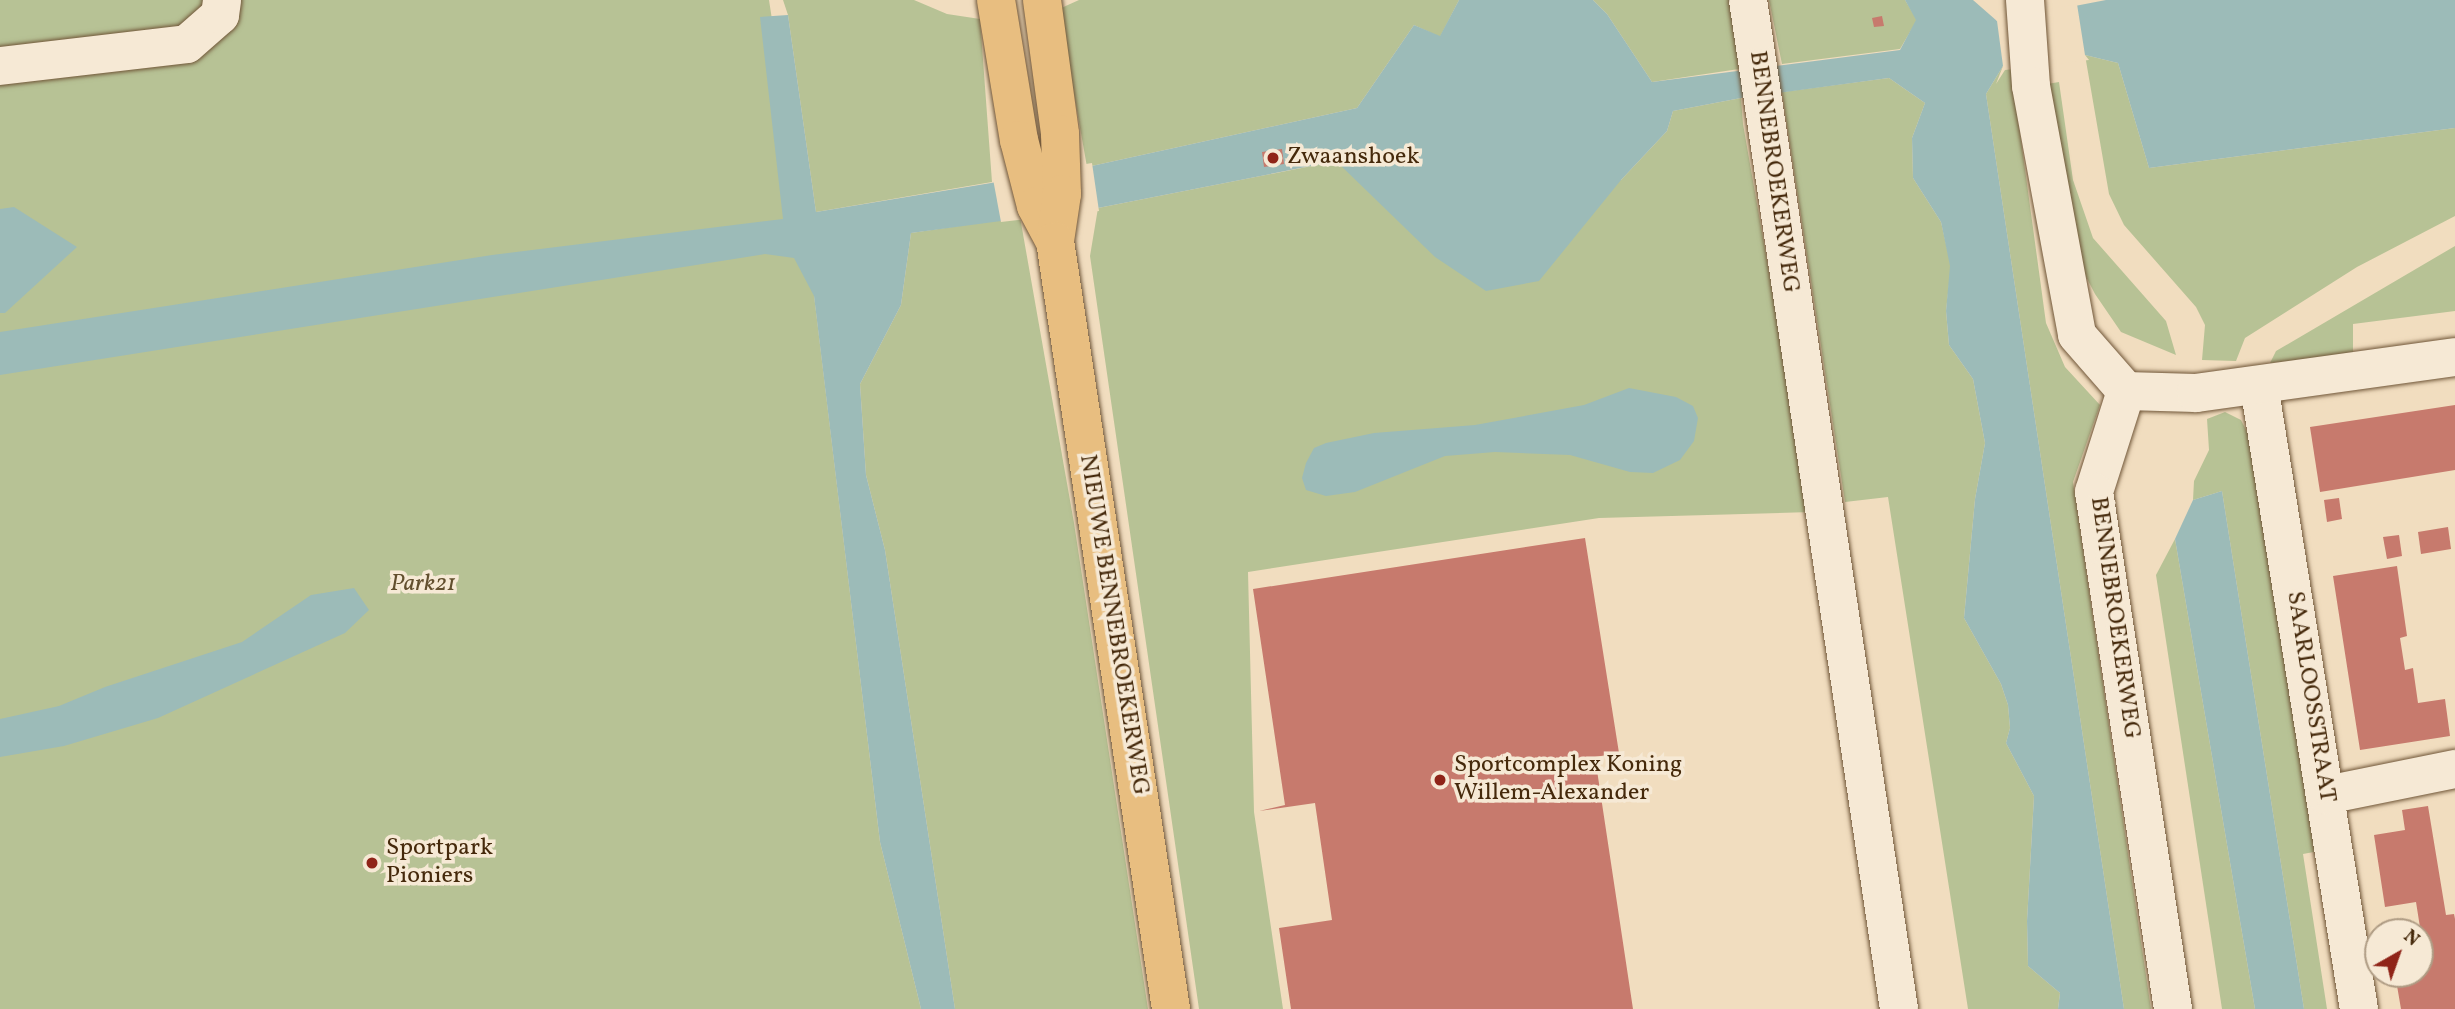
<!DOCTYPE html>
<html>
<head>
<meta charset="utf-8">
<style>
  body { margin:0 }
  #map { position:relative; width:2455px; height:1009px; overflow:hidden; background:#f1ddbf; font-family:Vollkorn,serif }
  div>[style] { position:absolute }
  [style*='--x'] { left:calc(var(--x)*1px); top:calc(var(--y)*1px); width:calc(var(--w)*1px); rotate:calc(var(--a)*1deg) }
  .green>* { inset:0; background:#b7c295 }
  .water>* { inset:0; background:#9cbbb8 }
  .pier>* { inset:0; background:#f1ddbf }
  .building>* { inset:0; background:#c77a6d }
  .roads { filter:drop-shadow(0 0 2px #705638) drop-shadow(0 0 2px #705638) }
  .minor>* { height:38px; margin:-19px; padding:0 19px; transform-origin:19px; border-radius:19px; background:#f6e9d5 }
  .major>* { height:38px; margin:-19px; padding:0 19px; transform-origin:19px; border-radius:19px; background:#e8be80 }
  .dots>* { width:19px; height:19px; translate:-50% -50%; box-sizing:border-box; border:4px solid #f6e9d5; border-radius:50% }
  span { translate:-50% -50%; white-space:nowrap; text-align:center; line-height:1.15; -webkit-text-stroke:7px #f6e9d5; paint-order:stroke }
  .poi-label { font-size:24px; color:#45290b }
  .left { translate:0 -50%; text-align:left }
  .street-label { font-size:24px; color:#45290b }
  .park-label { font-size:24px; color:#624f2e; font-style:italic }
  .north { position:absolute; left:2364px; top:918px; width:70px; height:70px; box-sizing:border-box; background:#f6e9d5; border:2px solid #af9c84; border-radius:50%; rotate:40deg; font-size:19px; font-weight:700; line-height:28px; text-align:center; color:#45290b }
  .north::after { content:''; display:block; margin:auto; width:24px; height:32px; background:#8f2418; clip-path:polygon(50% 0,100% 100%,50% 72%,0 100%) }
</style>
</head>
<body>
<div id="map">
  <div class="green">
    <div style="clip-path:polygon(0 0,769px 0,814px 295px,880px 842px,921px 1009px,0 1009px)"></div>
    <div style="clip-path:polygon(783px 0,914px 0,947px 14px,980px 19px,992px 182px,816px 212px,788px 15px)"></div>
    <div style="clip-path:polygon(1079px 0,1459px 0,1440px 37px,1414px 25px,1357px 108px,1087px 167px,1059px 9px)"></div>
    <div style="clip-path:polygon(1593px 0,1731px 0,1739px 69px,1652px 82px,1607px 14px)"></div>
    <div style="clip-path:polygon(1769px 0,1905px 0,1917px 20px,1900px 49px,1782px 64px)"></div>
    <div style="clip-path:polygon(2085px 55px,2118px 63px,2149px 168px,2455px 128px,2455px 216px,2357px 267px,2245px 338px,2236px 361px,2202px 360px,2205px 325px,2196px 307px,2124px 225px,2109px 194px)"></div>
    <div style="clip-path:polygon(2003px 66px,2011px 67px,2046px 323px,2065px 367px,2100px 405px,2073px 482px,2151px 1009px,2124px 1009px,1986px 94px)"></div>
    <div style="clip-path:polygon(1889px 78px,1925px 103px,1912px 138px,1913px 178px,1941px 222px,1951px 266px,1946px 311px,1949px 345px,1973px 379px,1985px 443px,1975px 499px,1964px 618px,2001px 684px,2008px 705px,2010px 728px,2006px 743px,2034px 796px,2027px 921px,2028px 966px,2060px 993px,2058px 1009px,1968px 1009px,1888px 497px,1845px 502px,1782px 92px)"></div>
    <div style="clip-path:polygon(2059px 82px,2073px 180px,2093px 238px,2166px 321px,2176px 355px,2121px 332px,2095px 294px,2079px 263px,2047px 84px)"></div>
    <div style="clip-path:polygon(1741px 98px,1743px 124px,1811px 512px,1599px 518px,1248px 572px,1254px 812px,1283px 1009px,1199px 1009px,1090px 256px,1098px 208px,1337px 161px,1621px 180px,1667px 131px,1673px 111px)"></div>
    <div style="clip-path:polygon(1020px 217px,1074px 523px,1148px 1009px,955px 1009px,885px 550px,866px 475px,860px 384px,901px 305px,911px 233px)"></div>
    <div style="clip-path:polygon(2455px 246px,2455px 311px,2353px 324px,2353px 355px,2270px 363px,2276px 351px)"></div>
    <div style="clip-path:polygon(2225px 412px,2241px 420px,2253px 444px,2319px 851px,2303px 854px,2327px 1009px,2304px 1009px,2222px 491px,2193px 500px,2194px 481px,2209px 450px,2207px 419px)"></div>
    <div style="clip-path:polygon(2175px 539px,2255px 1009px,2222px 1009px,2156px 575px)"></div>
  </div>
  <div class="water">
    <div style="clip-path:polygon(1459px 0,1593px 0,1607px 14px,1652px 82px,1900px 50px,1916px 20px,1905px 0,1973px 0,1997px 21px,2106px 0,2455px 0,2455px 128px,2149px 168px,2118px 63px,2085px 55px,2003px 66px,1986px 94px,2124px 1009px,2058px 1009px,2060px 993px,2028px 966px,2027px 921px,2034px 796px,2006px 743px,2010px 728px,2008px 705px,2001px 684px,1964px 618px,1975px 499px,1985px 443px,1973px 379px,1949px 345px,1946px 311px,1950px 266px,1941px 222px,1913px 178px,1912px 138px,1925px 103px,1889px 78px,1741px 98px,1673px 111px,1667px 131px,1621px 180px,1539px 281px,1486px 291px,1435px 257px,1336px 161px,1098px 208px,911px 233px,901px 305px,860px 384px,866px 475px,885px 550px,955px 1009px,921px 1009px,880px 842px,814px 296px,794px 258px,765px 254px,0 375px,0 332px,492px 255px,783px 219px,760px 17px,788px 15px,816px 212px,1087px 167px,1357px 108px,1414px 25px,1440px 36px)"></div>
    <div style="clip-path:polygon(14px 207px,77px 247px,5px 313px,0 313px,0 209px)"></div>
    <div style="clip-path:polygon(1629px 388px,1676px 397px,1693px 406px,1698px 418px,1694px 441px,1680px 460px,1653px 473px,1630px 472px,1570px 455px,1495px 452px,1445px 456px,1355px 492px,1326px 496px,1306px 490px,1302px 478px,1306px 463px,1314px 448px,1326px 443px,1374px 433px,1475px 425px,1584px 405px)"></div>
    <div style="clip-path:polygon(2222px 491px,2304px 1009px,2255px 1009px,2175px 539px,2193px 500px)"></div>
    <div style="clip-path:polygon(354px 588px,369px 610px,345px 633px,158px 718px,64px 746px,0 757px,0 719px,59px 706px,105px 687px,242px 642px,311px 595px)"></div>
  </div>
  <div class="pier">
    <div style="clip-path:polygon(2077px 4px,2085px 55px,2089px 60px,2005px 70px,1996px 84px,2003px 66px,1997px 21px,1991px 12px,1998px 17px)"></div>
    <div style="clip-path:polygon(1092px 163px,1099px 211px,1001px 222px,993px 179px)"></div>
  </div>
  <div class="building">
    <div style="clip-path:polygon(1882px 16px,1884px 26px,1874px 27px,1872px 18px)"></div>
    <div style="clip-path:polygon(1282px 149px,1284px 164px,1264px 167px,1262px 152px)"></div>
    <div style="clip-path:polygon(2455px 405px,2455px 470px,2320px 492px,2310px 427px)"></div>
    <div style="clip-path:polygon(2339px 498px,2342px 519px,2327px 522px,2324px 500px)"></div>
    <div style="clip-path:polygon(2448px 527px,2451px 549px,2421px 554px,2418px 532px)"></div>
    <div style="clip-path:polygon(2399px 535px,2402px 556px,2387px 559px,2383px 537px)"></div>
    <div style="clip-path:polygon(1585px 538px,1619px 753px,1595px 757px,1633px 1009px,1291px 1009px,1279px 928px,1332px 920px,1315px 803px,1259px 811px,1285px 805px,1253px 589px)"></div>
    <div style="clip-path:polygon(2397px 566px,2407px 636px,2400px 638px,2405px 670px,2413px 668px,2418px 703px,2445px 699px,2450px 736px,2360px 750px,2333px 576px)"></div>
    <div style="clip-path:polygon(2428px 806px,2446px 915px,2454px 914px,2455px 919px,2455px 1009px,2401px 1009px,2395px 974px,2420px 974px,2422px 940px,2416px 902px,2385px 907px,2374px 835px,2405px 830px,2402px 810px)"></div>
  </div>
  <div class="roads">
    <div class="minor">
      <div style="--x:1748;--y:0;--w:1020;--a:81.49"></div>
      <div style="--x:2025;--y:0;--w:86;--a:86"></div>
      <div style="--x:2031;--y:86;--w:253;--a:79.5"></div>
      <div style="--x:2077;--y:335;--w:74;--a:48.8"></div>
      <div style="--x:0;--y:66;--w:188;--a:-6.7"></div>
      <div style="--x:187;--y:44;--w:44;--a:-41.3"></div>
      <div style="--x:220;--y:15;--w:15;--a:-82"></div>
      <div style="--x:2259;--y:385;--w:632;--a:80.9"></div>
      <div style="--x:2126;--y:391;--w:106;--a:107.6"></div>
      <div style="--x:2094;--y:492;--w:523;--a:81.31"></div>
      <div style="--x:2126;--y:391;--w:70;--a:1.6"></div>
      <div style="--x:2196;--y:393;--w:261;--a:-7.9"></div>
      <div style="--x:2326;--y:795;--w:132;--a:-11.4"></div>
    </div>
    <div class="major">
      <div style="--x:996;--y:0;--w:142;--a:80.7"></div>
      <div style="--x:1019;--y:140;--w:68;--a:75.6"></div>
      <div style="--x:1036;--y:206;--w:40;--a:62"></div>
      <div style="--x:1042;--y:0;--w:135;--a:82.3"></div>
      <div style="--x:1060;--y:134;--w:60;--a:88.1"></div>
      <div style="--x:1062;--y:194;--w:48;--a:98.5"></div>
      <div style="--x:1055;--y:241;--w:777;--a:81.41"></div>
    </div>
  </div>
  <div class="dots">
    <div style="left:1273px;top:158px;background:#8f2418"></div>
    <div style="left:1440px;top:780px;background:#8f2418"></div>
    <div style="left:372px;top:863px;background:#8f2418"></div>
  </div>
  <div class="poi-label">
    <span class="left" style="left:1287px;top:158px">Zwaanshoek</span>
    <span class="left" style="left:1454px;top:780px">Sportcomplex Koning<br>Willem-Alexander</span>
    <span class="left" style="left:386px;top:863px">Sportpark<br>Pioniers</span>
  </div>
  <div class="street-label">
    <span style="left:1773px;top:172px;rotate:82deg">BENNEBROEKERWEG</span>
    <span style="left:2114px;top:618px;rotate:82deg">BENNEBROEKERWEG</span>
    <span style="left:1113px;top:625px;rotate:81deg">NIEUWE BENNEBROEKERWEG</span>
    <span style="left:2310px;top:697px;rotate:81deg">SAARLOOSSTRAAT</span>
  </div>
  <div class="park-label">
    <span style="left:423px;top:585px">Park21</span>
  </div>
  <div class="north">N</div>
</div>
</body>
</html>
